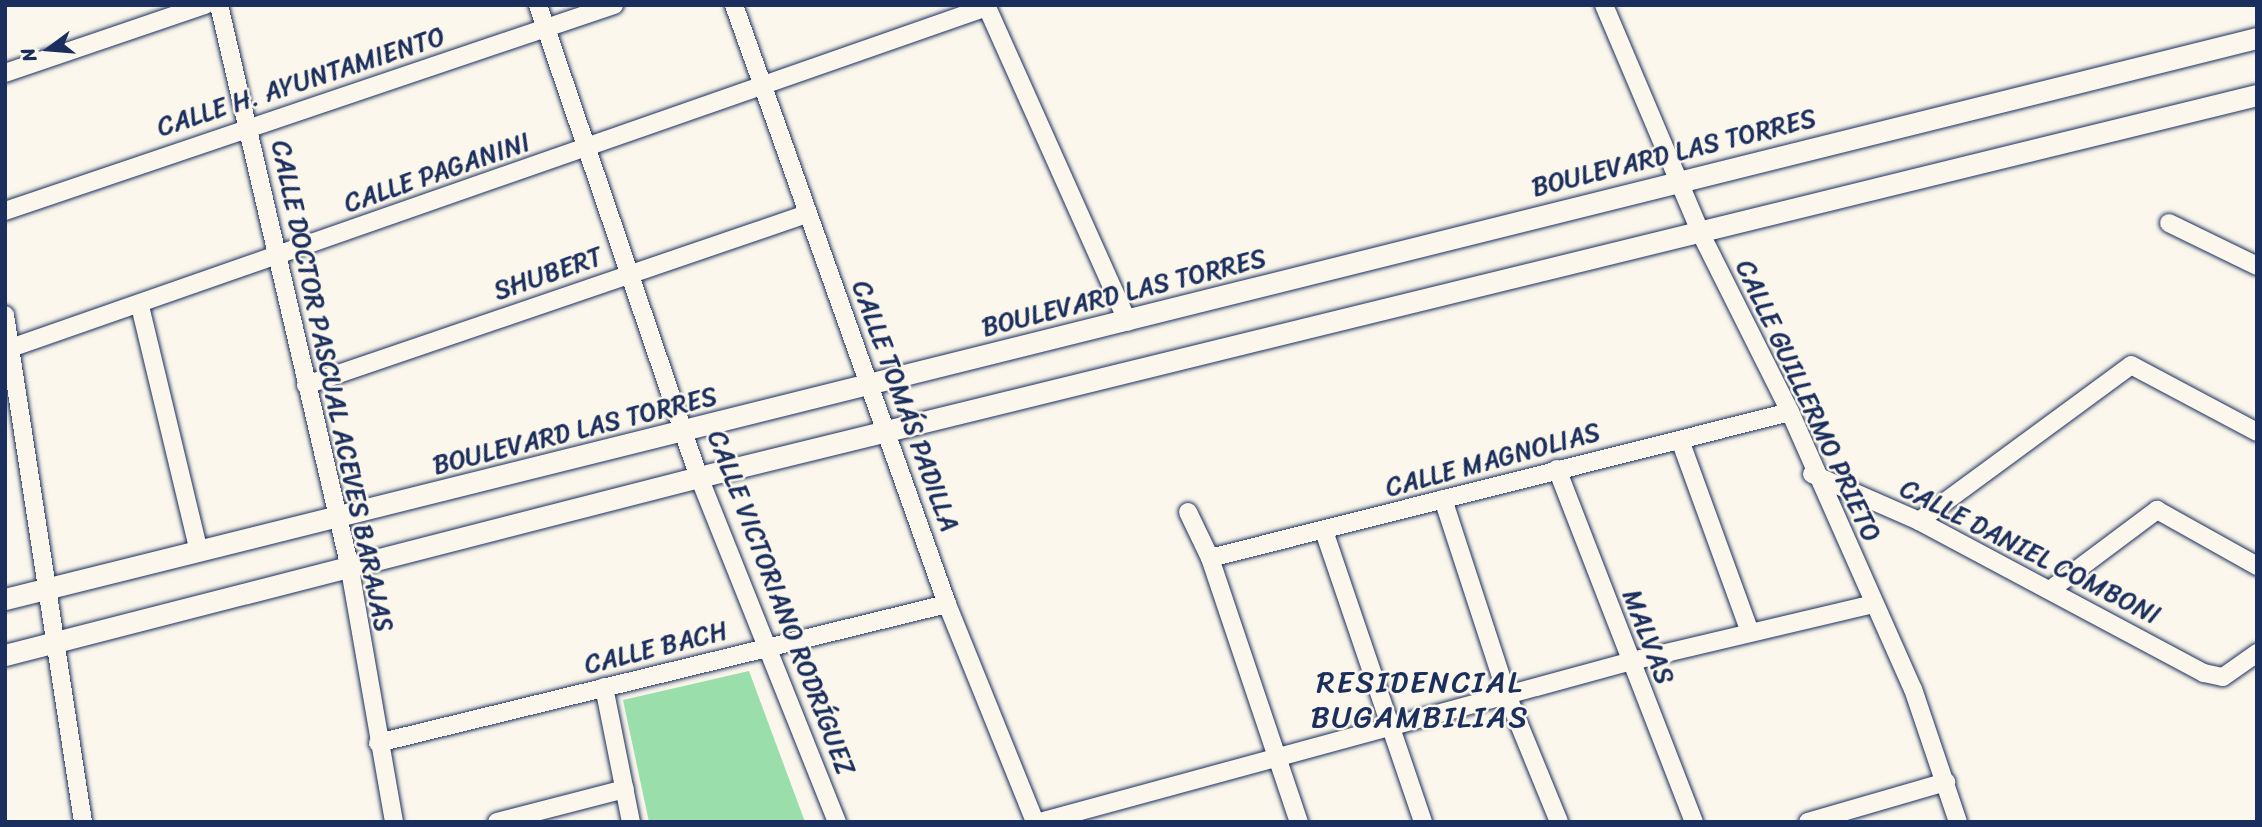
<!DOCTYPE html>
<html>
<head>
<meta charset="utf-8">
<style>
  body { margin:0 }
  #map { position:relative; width:2262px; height:827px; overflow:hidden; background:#fbf7ec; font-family:Sriracha,sans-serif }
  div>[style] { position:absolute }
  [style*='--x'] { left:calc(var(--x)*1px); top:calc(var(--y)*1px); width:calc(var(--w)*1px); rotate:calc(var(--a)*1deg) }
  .green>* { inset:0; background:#9adeab }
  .roads { filter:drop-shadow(0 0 2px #1b2f5e) drop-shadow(0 0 2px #1b2f5e) }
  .minor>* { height:18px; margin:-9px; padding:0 9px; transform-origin:9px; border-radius:9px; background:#fbf7ec }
  .tertiary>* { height:21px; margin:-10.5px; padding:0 10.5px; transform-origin:10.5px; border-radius:10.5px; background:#fbf7ec }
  span { translate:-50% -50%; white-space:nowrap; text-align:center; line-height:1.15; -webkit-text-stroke:5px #fbf7ec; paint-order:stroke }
  .street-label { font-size:26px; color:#1b2f5e }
  .quarter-label { font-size:30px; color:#1b2f5e; letter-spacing:2px }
  .frame { position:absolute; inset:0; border:7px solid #1b2f5e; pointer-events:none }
  .north { position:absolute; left:14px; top:14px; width:70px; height:70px; -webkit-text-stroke:5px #fbf7ec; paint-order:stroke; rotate:254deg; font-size:19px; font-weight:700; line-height:28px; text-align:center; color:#1b2f5e }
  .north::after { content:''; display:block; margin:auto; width:24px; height:32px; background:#1b2f5e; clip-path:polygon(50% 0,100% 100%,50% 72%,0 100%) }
</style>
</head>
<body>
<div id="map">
  <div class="green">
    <div style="clip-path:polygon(749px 671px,805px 822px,649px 822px,623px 700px)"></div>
  </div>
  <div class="roads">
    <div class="minor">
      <div style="--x:219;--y:5;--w:574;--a:76.91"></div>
      <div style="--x:349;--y:564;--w:262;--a:80.1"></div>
      <div style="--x:538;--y:5;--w:499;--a:71.2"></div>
      <div style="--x:699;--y:477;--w:372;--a:68.2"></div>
      <div style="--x:734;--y:5;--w:636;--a:70.42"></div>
      <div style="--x:947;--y:604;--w:235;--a:68"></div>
      <div style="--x:986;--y:5;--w:347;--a:65.9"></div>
      <div style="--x:1604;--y:5;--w:249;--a:67"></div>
      <div style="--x:1701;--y:234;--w:199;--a:63.4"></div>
      <div style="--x:1790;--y:412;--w:303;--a:66.1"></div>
      <div style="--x:1913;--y:689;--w:140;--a:71.3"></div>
      <div style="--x:5;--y:73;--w:211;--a:-18.8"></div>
      <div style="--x:5;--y:211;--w:643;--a:-18.69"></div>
      <div style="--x:2169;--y:223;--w:98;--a:26"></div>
      <div style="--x:140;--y:306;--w:249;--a:76.5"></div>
      <div style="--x:5;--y:315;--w:513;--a:81.25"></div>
      <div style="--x:5;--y:350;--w:1040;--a:-19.25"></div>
      <div style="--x:306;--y:385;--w:529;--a:-18.85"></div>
      <div style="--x:1680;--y:440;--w:204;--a:70"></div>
      <div style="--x:1557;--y:469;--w:379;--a:68.8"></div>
      <div style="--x:1812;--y:474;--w:117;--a:23.7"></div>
      <div style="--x:1919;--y:521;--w:323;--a:28.1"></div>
      <div style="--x:2204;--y:673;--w:19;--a:12"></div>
      <div style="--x:2223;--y:677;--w:42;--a:-35.2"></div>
      <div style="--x:1443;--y:499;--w:206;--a:71.9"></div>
      <div style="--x:1507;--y:695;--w:137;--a:67.7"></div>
      <div style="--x:1188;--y:512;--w:51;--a:64.4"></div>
      <div style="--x:1210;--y:558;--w:279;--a:71.4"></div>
      <div style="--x:1919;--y:521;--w:263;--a:-36.3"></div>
      <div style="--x:2131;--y:365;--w:143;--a:28"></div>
      <div style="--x:1324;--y:531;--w:307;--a:71.2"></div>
      <div style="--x:1210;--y:558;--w:598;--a:-14.13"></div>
      <div style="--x:2050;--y:590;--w:134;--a:-36.8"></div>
      <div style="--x:2157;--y:510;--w:115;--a:29.2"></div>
      <div style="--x:604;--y:687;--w:138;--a:78.7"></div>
      <div style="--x:378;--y:743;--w:586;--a:-13.73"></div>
      <div style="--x:497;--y:822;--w:132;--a:-14.5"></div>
      <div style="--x:1040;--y:822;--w:609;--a:-15.22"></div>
      <div style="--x:1628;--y:662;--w:252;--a:-13.3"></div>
      <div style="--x:1808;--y:822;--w:144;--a:-16.2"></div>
    </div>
    <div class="tertiary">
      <div style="--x:5;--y:599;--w:2321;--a:-13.99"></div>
      <div style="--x:5;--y:655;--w:716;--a:-14.39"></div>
      <div style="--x:699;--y:477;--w:1604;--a:-13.78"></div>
    </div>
  </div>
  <div class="street-label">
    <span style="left:301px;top:82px;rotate:-18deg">CALLE H. AYUNTAMIENTO</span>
    <span style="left:1674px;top:153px;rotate:-14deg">BOULEVARD LAS TORRES</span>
    <span style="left:437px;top:173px;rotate:-19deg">CALLE PAGANINI</span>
    <span style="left:548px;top:274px;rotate:-19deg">SHUBERT</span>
    <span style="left:1124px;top:293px;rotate:-14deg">BOULEVARD LAS TORRES</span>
    <span style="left:332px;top:386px;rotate:78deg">CALLE DOCTOR PASCUAL ACEVES BARAJAS</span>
    <span style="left:1808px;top:401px;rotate:65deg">CALLE GUILLERMO PRIETO</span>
    <span style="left:905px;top:406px;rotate:70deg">CALLE TOMÁS PADILLA</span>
    <span style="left:575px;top:431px;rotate:-14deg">BOULEVARD LAS TORRES</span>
    <span style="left:1493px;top:460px;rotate:-15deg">CALLE MAGNOLIAS</span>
    <span style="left:2030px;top:552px;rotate:27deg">CALLE DANIEL COMBONI</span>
    <span style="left:781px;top:603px;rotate:69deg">CALLE VICTORIANO RODRÍGUEZ</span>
    <span style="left:1648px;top:637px;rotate:69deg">MALVAS</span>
    <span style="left:656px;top:648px;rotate:-14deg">CALLE BACH</span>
  </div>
  <div class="quarter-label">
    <span style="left:1420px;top:699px">RESIDENCIAL<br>BUGAMBILIAS</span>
  </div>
  <div class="frame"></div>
  <div class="north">N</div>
</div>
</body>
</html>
